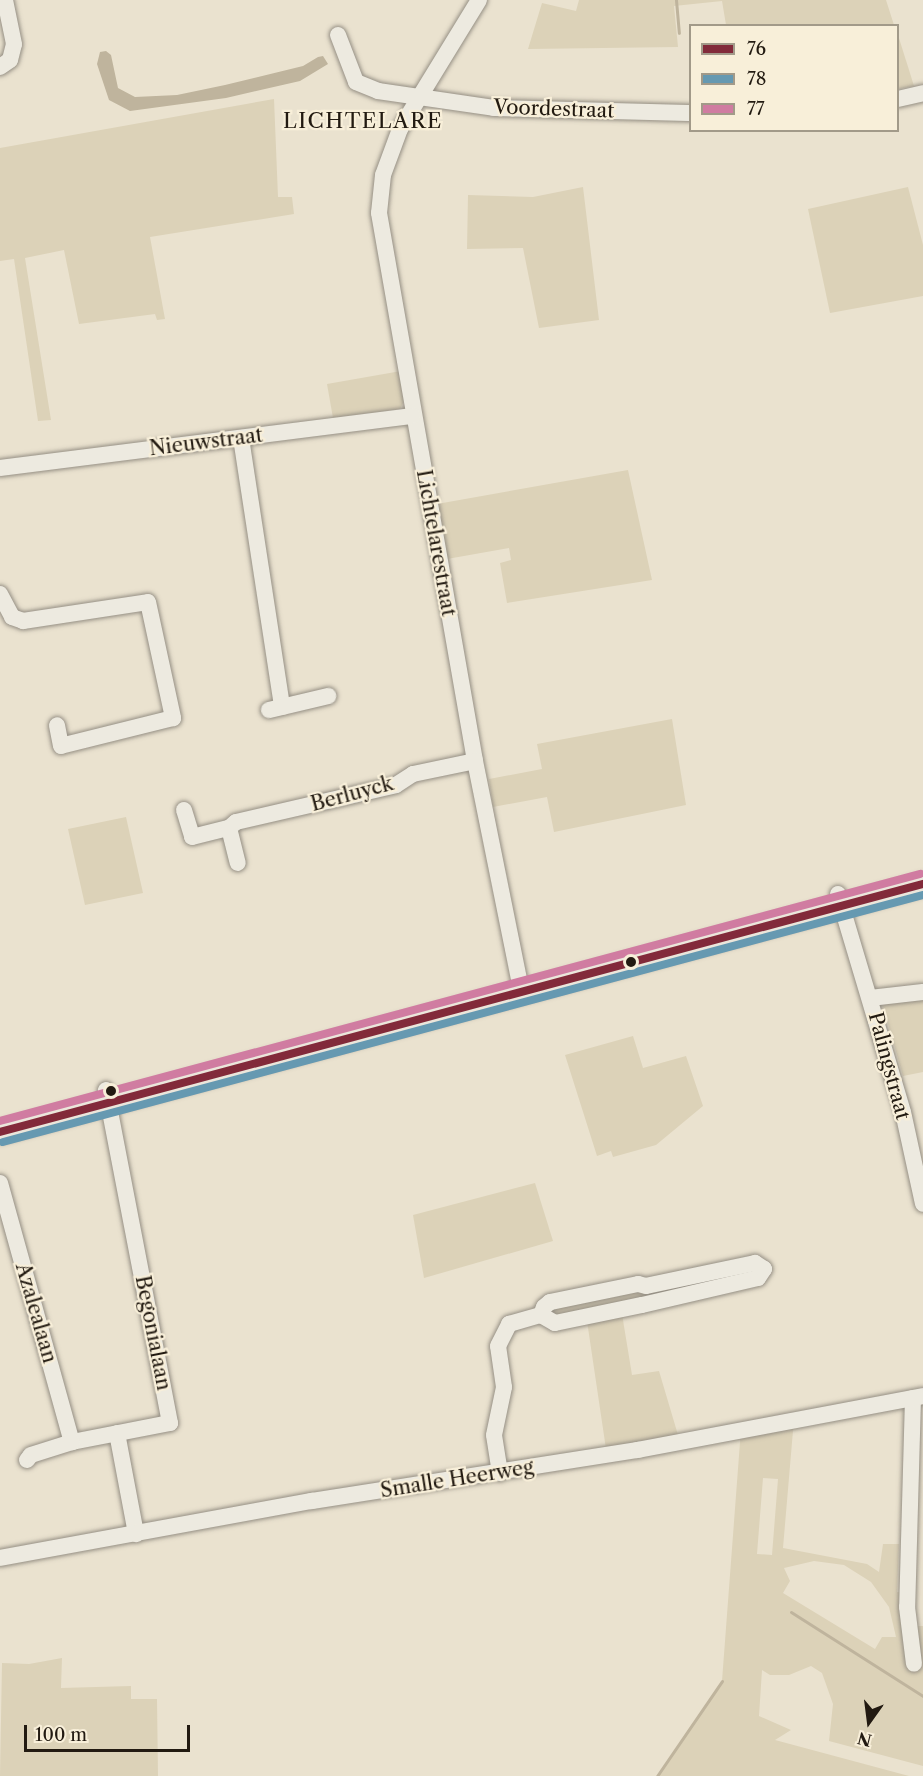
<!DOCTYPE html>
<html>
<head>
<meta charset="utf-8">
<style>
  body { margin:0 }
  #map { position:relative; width:923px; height:1776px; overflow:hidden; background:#eae2cf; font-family:"Libre Caslon Text",serif }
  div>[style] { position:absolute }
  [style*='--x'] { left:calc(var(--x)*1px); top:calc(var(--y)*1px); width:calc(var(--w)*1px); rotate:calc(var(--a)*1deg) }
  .green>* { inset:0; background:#dcd2b8 }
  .water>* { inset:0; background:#bfb49d }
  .stream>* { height:3px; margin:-1.5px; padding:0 1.5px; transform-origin:1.5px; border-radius:1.5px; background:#bfb49d }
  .roads { filter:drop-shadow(0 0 2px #958f84) drop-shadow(0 0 2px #958f84) }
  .minor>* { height:16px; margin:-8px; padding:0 8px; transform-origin:8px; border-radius:8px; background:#edeae0 }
  .major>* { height:21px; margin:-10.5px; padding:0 10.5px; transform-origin:10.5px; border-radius:10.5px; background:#ebe6db }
  .bus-1>* { height:8px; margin:-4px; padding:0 4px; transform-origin:4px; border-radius:4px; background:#822a3a }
  .bus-2>* { height:8px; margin:-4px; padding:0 4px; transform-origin:4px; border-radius:4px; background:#6699b1 }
  .bus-3>* { height:8px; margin:-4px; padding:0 4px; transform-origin:4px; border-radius:4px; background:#d07ca1 }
  .dots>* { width:16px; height:16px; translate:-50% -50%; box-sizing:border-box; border:3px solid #f8efd9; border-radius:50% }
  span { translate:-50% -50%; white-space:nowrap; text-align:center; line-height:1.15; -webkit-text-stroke:4.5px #f8efd9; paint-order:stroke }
  .street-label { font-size:20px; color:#221a11 }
  .neighbourhood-label { font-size:21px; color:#221a11; letter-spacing:1.5px }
  .legend { position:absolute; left:689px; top:24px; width:210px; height:108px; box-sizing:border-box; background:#f8efd9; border:2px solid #a29a89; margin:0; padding:8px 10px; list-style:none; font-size:18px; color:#221a11 }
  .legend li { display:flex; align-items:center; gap:12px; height:30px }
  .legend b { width:30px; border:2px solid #a29a89 }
  .north { position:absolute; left:839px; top:1692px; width:60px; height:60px; -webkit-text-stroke:4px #f8efd9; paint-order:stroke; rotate:194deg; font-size:16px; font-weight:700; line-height:24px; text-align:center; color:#221a11 }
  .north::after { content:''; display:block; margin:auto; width:21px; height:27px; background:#221a11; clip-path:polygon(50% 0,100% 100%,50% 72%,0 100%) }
  .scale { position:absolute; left:24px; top:1725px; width:166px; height:27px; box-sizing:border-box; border:3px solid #221a11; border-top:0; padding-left:8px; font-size:18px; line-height:21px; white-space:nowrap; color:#221a11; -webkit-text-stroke:4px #f8efd9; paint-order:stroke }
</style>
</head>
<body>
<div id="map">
  <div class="green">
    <div style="clip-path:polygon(579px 0,886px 0,894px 25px,726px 25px,722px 1px,674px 6px,678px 47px,528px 49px,542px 3px,576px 11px)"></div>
    <div style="clip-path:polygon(898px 35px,914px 86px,898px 89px)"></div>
    <div style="clip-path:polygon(274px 99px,278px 197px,292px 197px,294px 214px,150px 237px,165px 319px,157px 320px,155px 314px,79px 324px,64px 250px,25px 258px,51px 420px,38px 421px,14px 259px,0 261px,0 148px)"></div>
    <div style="clip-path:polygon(583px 187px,599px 320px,539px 328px,523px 248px,467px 249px,468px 195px,533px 197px)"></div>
    <div style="clip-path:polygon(908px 187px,923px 245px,923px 296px,830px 313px,808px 209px)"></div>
    <div style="clip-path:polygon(401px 371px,404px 401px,400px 409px,333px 418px,327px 384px)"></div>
    <div style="clip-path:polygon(628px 470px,652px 580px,507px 603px,500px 563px,511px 560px,509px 548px,447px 559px,437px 504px)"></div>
    <div style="clip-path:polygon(672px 719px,686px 805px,554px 832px,547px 797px,493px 807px,489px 779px,542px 769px,537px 744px)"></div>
    <div style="clip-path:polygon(126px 817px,143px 893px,85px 905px,68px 829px)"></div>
    <div style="clip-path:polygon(923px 998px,923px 1072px,903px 1076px,883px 1006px,889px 1000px)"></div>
    <div style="clip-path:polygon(633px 1036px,643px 1068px,686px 1056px,703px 1106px,656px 1145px,613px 1157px,611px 1151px,597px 1156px,565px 1055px)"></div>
    <div style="clip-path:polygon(535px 1183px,553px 1241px,424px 1278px,413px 1215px)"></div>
    <div style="clip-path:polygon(634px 1290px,644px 1294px,645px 1298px,557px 1320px,552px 1313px,554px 1309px)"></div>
    <div style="clip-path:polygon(622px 1314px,632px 1375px,659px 1371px,678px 1435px,606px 1449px,587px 1321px)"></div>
    <div style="clip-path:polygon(evenodd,794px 1419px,783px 1548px,867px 1564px,879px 1572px,883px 1544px,899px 1544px,897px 1592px,908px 1593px,914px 1626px,923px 1626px,923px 1766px,829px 1741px,833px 1704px,822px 1673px,811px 1666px,789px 1675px,770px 1675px,762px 1670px,759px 1716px,791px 1730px,775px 1740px,909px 1776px,657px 1776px,722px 1681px,741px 1429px,794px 1419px,763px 1478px,778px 1479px,772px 1555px,757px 1554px,763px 1478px,794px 1419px,814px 1561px,844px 1565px,871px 1582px,889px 1607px,896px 1637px,882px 1637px,875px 1649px,783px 1593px,790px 1581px,784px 1568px,814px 1561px)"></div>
    <div style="clip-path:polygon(62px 1658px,61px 1688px,131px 1686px,131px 1699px,157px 1699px,158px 1776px,0 1776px,2px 1663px,29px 1664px)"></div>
  </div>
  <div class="water">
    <div style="clip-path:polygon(106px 51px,111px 55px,118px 88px,135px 97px,177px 95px,225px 85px,303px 66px,318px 57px,323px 56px,328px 64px,300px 81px,226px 98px,130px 111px,109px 100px,97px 64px,100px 52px)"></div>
  </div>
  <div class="stream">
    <div style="--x:676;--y:0;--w:33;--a:85"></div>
    <div style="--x:791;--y:1612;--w:156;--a:32.5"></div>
    <div style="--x:657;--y:1776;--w:115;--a:-55.6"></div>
  </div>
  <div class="roads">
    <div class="minor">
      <div style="--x:479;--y:0;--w:151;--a:121.5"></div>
      <div style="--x:400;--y:129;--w:49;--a:110.3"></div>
      <div style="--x:383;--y:175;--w:38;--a:96"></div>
      <div style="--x:379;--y:213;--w:556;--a:80.06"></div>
      <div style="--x:475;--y:761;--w:238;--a:78.6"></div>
      <div style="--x:338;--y:35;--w:50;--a:69"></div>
      <div style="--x:356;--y:82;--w:24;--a:22"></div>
      <div style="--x:378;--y:91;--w:117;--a:8.3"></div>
      <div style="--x:494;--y:108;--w:196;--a:1.5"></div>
      <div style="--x:0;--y:67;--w:12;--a:-35"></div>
      <div style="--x:10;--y:60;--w:16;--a:-76"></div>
      <div style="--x:14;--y:44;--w:45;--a:-101.6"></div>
      <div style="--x:898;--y:99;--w:26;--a:-13"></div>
      <div style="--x:241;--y:438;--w:272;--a:81.3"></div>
      <div style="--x:0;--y:468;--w:416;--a:-7.2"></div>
      <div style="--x:0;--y:594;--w:26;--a:62"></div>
      <div style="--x:12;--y:617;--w:12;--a:20"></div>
      <div style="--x:23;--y:621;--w:126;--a:-8.6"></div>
      <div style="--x:148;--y:602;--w:119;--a:77.8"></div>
      <div style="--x:173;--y:718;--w:115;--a:166"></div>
      <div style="--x:61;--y:746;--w:21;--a:-101"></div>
      <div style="--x:269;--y:710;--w:61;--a:-13.3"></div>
      <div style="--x:184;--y:810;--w:28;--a:73"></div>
      <div style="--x:192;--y:837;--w:38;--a:-14"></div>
      <div style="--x:229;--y:828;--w:9;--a:-41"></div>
      <div style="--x:236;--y:822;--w:164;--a:-13"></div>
      <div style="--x:396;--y:785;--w:20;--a:-33"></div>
      <div style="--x:413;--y:774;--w:63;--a:-11.8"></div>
      <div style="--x:229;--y:828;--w:36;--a:76"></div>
      <div style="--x:838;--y:894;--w:227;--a:73.4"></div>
      <div style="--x:903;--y:1112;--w:94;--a:77.7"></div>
      <div style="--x:870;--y:998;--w:53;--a:-6.5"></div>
      <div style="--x:0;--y:1183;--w:269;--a:74.5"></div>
      <div style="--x:72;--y:1442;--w:100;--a:-11"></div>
      <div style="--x:170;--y:1423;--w:339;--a:-100.9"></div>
      <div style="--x:913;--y:1398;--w:209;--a:91.6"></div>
      <div style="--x:907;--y:1607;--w:57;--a:83"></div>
      <div style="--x:117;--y:1433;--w:103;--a:79.3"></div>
      <div style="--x:27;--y:1460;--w:6;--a:-51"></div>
      <div style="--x:31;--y:1455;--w:43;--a:-17.6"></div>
      <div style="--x:500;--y:1473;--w:38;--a:-99"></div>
      <div style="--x:494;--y:1435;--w:49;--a:-78.2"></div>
      <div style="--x:504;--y:1387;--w:41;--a:-98.3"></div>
      <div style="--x:498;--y:1346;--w:25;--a:-63"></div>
      <div style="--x:509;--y:1324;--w:33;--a:-16"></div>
      <div style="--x:541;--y:1315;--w:16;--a:30"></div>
      <div style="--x:555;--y:1323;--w:89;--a:-11.7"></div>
      <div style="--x:642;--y:1305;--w:119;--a:-13.1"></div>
      <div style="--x:758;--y:1278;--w:11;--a:-56"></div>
      <div style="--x:764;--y:1269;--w:11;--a:-146"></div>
      <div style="--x:755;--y:1263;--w:111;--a:168.1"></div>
      <div style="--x:646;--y:1286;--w:8;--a:-166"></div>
      <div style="--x:638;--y:1284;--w:90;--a:168.4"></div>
      <div style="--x:550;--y:1302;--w:8;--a:140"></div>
      <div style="--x:544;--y:1307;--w:9;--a:111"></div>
      <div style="--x:0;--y:1558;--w:317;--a:-10.4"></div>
      <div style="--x:312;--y:1501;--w:330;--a:-8.9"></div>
      <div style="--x:638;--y:1450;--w:290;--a:-10.7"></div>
    </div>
    <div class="major">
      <div style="--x:0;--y:1132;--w:956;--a:-15.04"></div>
    </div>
  </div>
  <div class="bus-1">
    <div style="--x:0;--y:1132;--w:956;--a:-15.04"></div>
  </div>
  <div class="bus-2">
    <div style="--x:3;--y:1142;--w:953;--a:-15.03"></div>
  </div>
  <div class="bus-3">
    <div style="--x:0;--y:1121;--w:953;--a:-15.03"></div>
  </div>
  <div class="dots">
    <div style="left:631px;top:962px;background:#221a11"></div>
    <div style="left:111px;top:1091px;background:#221a11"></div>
  </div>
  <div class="street-label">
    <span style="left:554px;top:109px;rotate:2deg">Voordestraat</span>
    <span style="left:206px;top:442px;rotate:-7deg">Nieuwstraat</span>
    <span style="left:436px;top:543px;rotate:80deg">Lichtelarestraat</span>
    <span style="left:352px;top:794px;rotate:-15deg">Berluyck</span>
    <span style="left:889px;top:1066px;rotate:75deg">Palingstraat</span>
    <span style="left:36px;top:1313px;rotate:74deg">Azalealaan</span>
    <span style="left:153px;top:1333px;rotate:79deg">Begonialaan</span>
    <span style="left:457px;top:1479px;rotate:-9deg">Smalle Heerweg</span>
  </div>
  <div class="neighbourhood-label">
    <span style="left:363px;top:121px">LICHTELARE</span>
  </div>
  <ul class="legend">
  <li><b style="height:8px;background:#822a3a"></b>76</li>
  <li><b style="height:8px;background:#6699b1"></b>78</li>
  <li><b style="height:8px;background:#d07ca1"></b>77</li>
  </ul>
  <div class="north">N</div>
  <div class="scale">100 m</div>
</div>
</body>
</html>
